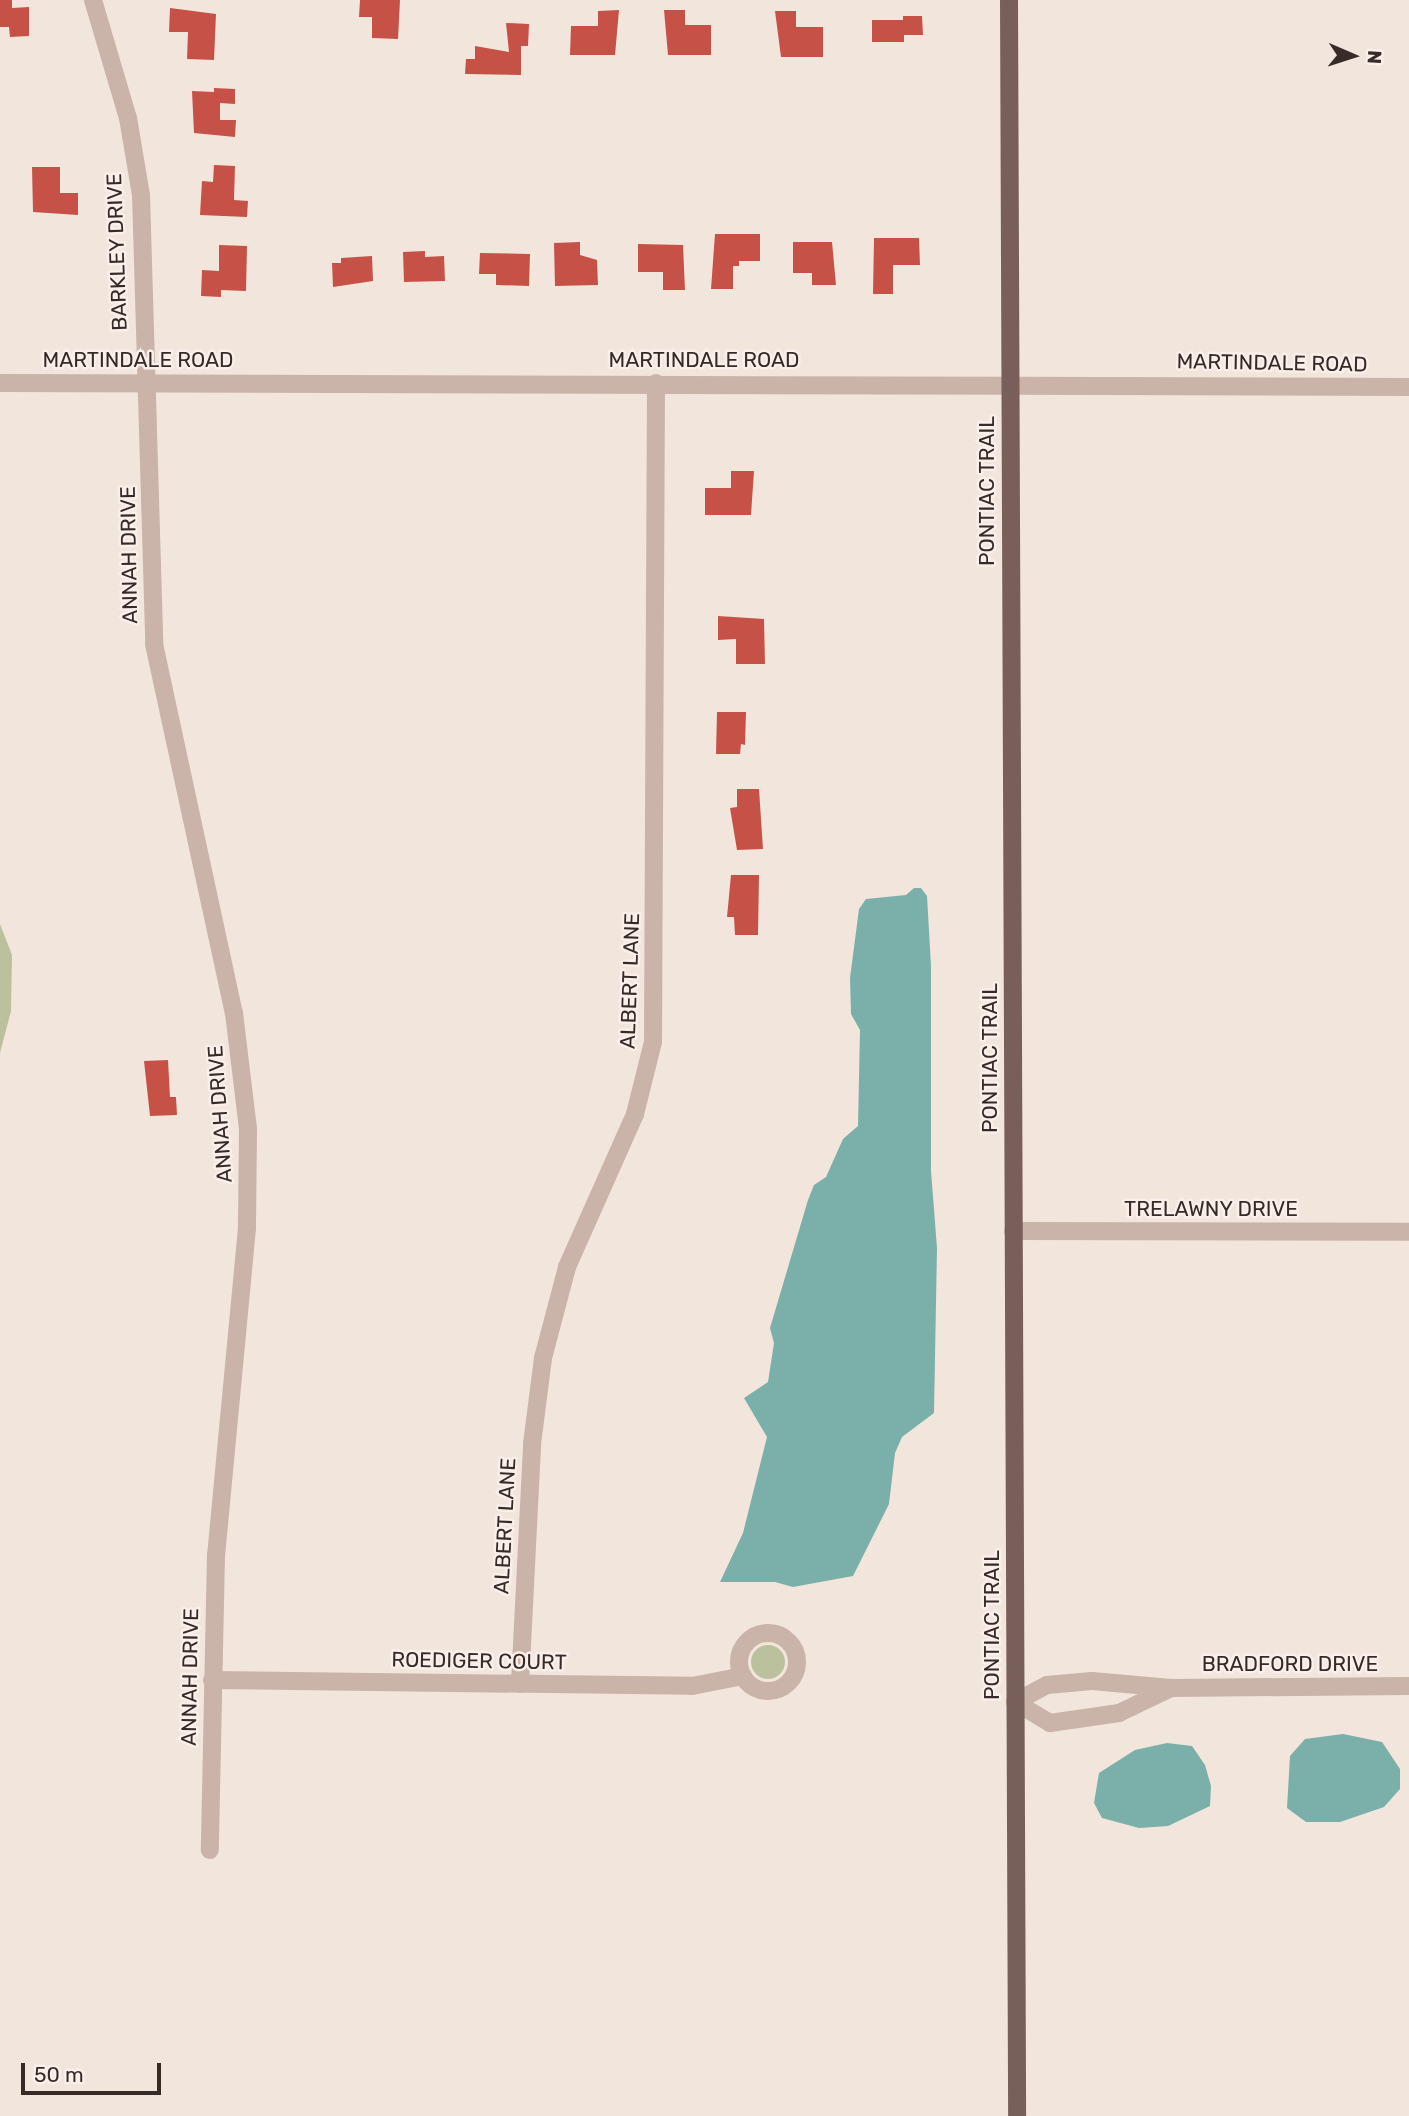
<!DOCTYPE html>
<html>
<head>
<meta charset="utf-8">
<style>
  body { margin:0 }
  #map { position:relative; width:1409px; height:2116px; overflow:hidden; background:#f2e5dc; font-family:Rubik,sans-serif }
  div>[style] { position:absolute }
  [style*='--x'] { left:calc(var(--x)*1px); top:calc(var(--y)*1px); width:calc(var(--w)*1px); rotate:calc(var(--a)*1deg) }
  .green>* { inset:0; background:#bbc19c }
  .round { border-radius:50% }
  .water>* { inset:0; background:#7bafa9 }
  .building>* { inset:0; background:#c65247 }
  .minor>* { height:18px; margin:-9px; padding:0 9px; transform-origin:9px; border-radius:9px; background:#cab3a8 }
  .minor>.ring { margin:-9px; padding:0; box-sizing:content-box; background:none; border:18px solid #cab3a8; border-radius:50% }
  .major>* { height:18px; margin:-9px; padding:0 9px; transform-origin:9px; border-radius:9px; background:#795f59 }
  span { translate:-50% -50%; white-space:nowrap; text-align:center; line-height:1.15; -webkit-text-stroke:5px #faefe9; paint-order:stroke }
  .street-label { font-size:21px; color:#372b28 }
  .north { position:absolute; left:1318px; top:21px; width:70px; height:70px; -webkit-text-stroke:5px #faefe9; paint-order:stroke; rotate:93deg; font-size:19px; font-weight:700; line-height:28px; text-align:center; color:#372b28 }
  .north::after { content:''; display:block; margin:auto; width:24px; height:32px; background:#372b28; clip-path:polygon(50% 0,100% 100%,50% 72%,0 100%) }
  .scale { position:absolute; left:21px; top:2063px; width:140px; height:32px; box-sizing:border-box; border:4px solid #372b28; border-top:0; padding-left:9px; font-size:21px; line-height:24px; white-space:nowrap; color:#372b28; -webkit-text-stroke:5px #faefe9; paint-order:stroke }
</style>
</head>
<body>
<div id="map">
  <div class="green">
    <div style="clip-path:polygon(0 924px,12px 955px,11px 1011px,0 1053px)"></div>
    <div class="round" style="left:751px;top:1645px;width:34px;height:34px"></div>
  </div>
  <div class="water">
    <div style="clip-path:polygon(914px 888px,921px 888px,927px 896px,931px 966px,931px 1171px,937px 1248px,934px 1413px,902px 1437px,895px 1453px,889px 1504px,853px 1576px,793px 1587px,775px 1582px,720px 1582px,743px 1533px,767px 1437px,744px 1398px,768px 1382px,774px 1343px,770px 1328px,808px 1200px,814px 1185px,826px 1177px,843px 1139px,858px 1126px,860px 1030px,851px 1014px,850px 978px,859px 909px,866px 899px,906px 895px)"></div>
    <div style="clip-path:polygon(1343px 1734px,1382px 1742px,1400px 1769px,1400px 1789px,1384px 1807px,1340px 1822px,1306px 1822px,1287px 1808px,1290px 1756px,1305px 1739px)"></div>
    <div style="clip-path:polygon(1167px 1743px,1192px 1746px,1205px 1765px,1211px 1786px,1210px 1806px,1168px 1826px,1139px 1828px,1102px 1818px,1094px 1803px,1099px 1773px,1135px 1750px)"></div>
  </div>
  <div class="building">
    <div style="clip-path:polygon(0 0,12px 0,12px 8px,29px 7px,29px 36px,10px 37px,9px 27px,0 27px)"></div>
    <div style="clip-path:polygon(360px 0,400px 0,398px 39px,372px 38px,372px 17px,359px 17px)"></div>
    <div style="clip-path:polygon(170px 8px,216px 14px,214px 60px,187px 59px,188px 32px,169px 32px)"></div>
    <div style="clip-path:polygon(619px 10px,615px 55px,570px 55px,571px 26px,598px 26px,598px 11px)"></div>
    <div style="clip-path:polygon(664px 10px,685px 10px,685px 25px,711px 25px,711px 55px,668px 55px)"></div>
    <div style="clip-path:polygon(775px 11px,796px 11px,796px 27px,823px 27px,823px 57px,781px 57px)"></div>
    <div style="clip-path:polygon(903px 16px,922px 16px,923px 35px,904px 35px,904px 42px,872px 42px,872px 20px,903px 20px)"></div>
    <div style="clip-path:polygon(506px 23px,529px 24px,528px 46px,521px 46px,521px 75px,465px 74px,466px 59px,475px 59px,475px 46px,509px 52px)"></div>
    <div style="clip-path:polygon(214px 88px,235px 89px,235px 104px,220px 103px,220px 120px,236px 120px,235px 137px,194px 133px,192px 91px,214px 92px)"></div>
    <div style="clip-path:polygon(214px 165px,235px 166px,234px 200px,248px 201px,247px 217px,200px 215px,202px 181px,213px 182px)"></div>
    <div style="clip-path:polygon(32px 167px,60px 167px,60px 193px,78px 193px,78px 215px,33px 212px)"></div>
    <div style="clip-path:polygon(715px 234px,760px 234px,760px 261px,739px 261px,739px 266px,733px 266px,733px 289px,711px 289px)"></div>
    <div style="clip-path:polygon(874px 238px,919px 238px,920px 265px,893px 265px,893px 294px,873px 294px)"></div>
    <div style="clip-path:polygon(580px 242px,580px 255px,597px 260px,598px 285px,555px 286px,554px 243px)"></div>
    <div style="clip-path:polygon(793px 242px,832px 242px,836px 285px,812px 285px,812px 273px,793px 273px)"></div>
    <div style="clip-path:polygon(638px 244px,683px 245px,685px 290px,663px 290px,663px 272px,638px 272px)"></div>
    <div style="clip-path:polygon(219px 245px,247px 246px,246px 291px,221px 290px,221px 297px,201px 296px,202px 270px,219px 271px)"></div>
    <div style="clip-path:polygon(425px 251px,425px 257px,444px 256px,445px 281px,404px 282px,403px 252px)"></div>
    <div style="clip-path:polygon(480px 253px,530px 254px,529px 286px,496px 285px,496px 274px,479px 274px)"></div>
    <div style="clip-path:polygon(372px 256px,373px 281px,333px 287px,332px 263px,341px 263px,341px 258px)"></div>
    <div style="clip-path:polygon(731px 471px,754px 471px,751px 515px,705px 515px,705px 488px,731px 488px)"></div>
    <div style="clip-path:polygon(718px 616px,764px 619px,765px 664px,736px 664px,736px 639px,718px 640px)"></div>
    <div style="clip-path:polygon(717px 712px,746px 712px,745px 745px,741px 744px,740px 754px,716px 754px)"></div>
    <div style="clip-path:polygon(737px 789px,759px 789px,763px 849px,737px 850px,730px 808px,737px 807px)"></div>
    <div style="clip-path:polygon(731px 875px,759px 875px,758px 935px,735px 935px,734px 917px,727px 917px)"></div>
    <div style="clip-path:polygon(168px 1060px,170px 1097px,176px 1097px,177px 1115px,150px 1116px,144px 1061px)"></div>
  </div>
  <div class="minor">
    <div style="--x:93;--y:0;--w:123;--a:73.5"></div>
    <div style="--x:128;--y:118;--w:78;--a:80.4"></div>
    <div style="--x:141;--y:195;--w:449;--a:88.3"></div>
    <div style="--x:154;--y:644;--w:378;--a:77.8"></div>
    <div style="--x:234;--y:1013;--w:117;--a:83.1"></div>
    <div style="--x:248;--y:1129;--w:99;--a:90.6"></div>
    <div style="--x:247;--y:1228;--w:327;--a:95.4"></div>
    <div style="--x:216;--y:1554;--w:296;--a:91.2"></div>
    <div style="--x:0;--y:383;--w:1409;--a:0.16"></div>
    <div style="--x:1013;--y:1231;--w:396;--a:0.1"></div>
    <div class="ring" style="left:739px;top:1633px;width:40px;height:40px"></div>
    <div style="--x:212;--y:1680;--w:480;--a:0.7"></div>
    <div style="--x:692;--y:1686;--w:52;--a:-11.1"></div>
    <div style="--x:520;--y:1684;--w:240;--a:-87.1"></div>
    <div style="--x:532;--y:1444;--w:87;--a:-82.7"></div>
    <div style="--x:543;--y:1358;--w:94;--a:-75.2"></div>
    <div style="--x:567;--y:1267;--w:167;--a:-66"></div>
    <div style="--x:635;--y:1114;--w:74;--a:-76"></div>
    <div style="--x:653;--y:1042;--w:659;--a:-89.74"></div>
    <div style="--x:1015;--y:1702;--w:36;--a:-28"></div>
    <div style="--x:1047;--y:1685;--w:45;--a:-5.1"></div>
    <div style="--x:1092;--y:1681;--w:79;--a:5.1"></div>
    <div style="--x:1171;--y:1688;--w:238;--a:-0.5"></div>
    <div style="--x:1015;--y:1702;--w:41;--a:31"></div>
    <div style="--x:1050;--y:1723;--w:70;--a:-8.2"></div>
    <div style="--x:1119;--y:1713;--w:58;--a:-25.7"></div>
  </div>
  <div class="major">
    <div style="--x:1009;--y:0;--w:2116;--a:89.78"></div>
  </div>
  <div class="street-label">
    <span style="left:117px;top:252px;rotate:-92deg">BARKLEY DRIVE</span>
    <span style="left:138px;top:360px">MARTINDALE ROAD</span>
    <span style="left:704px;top:360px">MARTINDALE ROAD</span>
    <span style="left:1272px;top:363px;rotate:1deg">MARTINDALE ROAD</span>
    <span style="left:987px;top:491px;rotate:-90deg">PONTIAC TRAIL</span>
    <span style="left:129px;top:555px;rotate:-91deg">ANNAH DRIVE</span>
    <span style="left:630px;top:981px;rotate:-88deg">ALBERT LANE</span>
    <span style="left:990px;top:1058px;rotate:-90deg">PONTIAC TRAIL</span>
    <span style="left:220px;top:1114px;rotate:-94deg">ANNAH DRIVE</span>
    <span style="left:1211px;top:1209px">TRELAWNY DRIVE</span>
    <span style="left:505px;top:1526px;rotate:-87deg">ALBERT LANE</span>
    <span style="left:992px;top:1625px;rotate:-90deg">PONTIAC TRAIL</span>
    <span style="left:479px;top:1661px;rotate:1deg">ROEDIGER COURT</span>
    <span style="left:1290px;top:1664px">BRADFORD DRIVE</span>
    <span style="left:190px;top:1677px;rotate:-89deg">ANNAH DRIVE</span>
  </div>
  <div class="north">N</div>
  <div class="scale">50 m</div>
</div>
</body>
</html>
